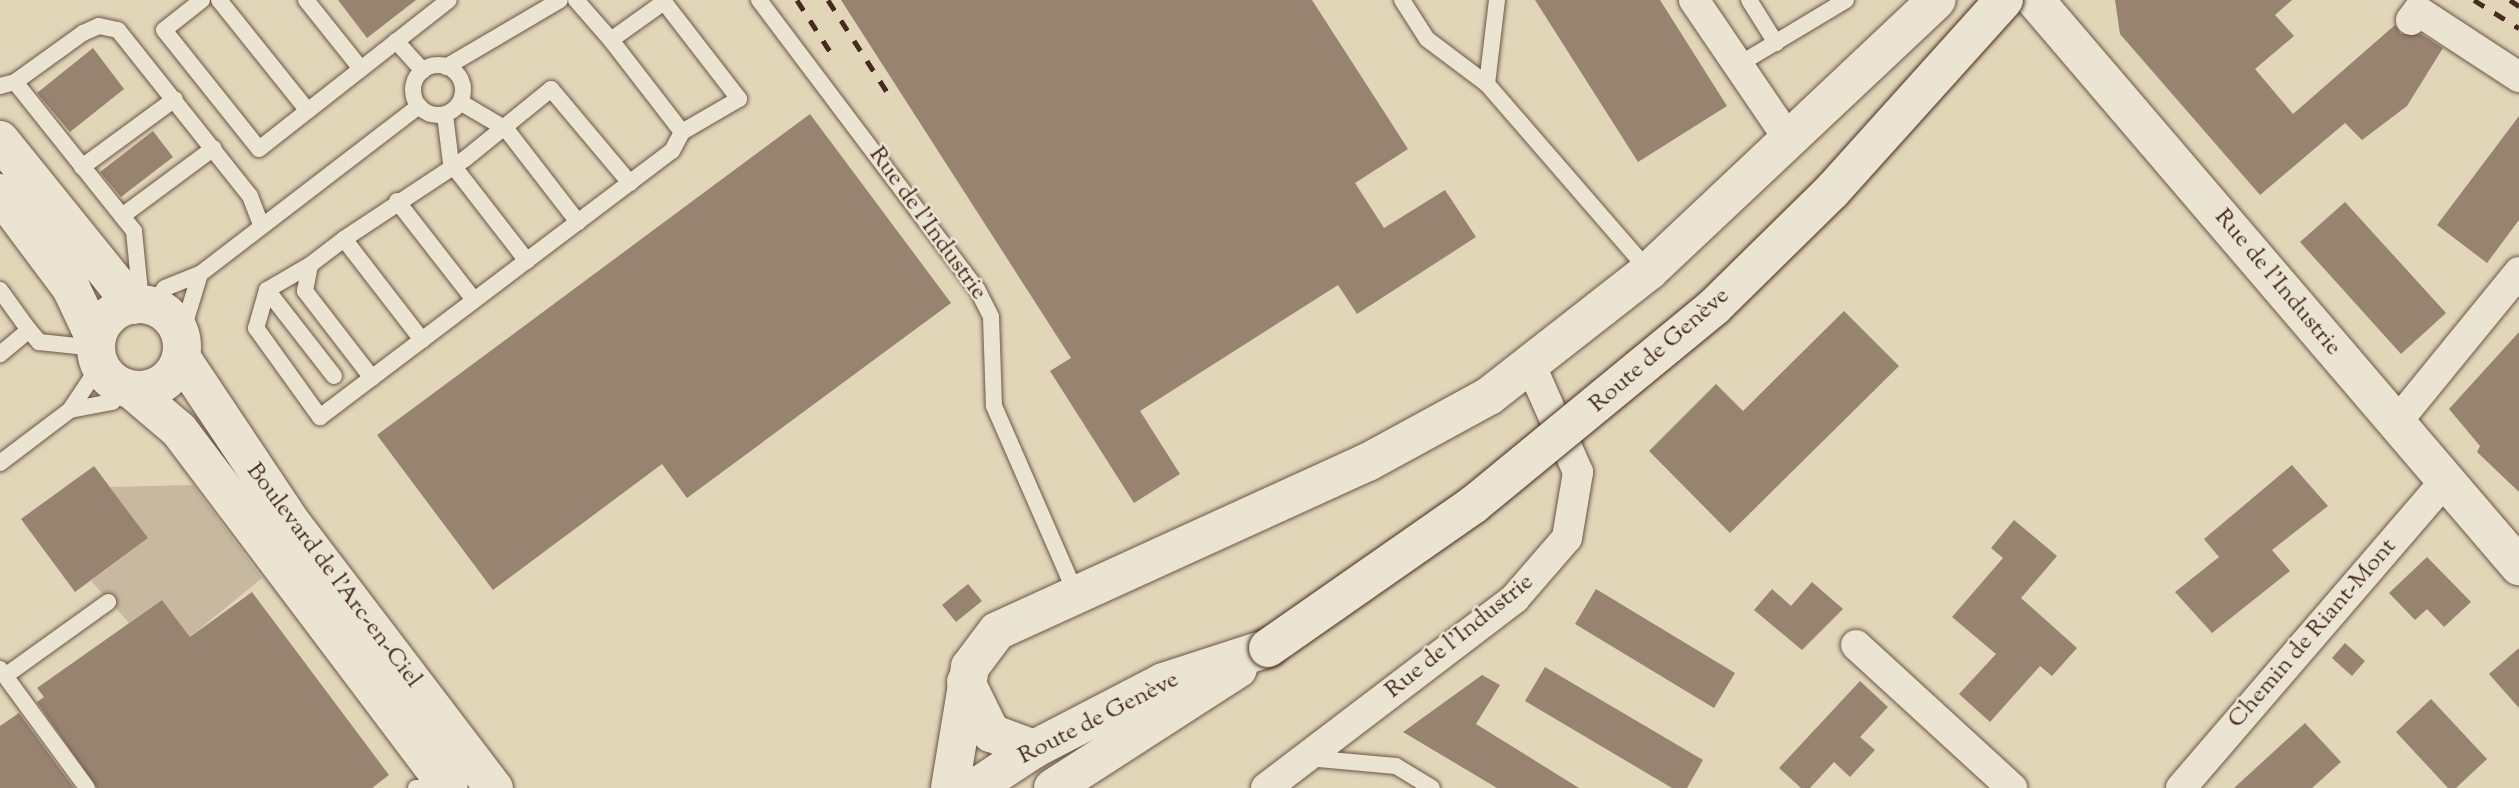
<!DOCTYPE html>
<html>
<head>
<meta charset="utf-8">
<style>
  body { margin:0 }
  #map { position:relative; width:2519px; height:788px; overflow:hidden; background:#e2d6b9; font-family:"Sorts Mill Goudy",serif }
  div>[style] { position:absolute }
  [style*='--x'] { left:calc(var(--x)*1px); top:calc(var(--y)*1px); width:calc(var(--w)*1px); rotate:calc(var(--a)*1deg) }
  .green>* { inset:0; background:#c7b99f }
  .building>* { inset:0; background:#97836f }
  .roads { filter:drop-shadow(0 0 2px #6d5546) drop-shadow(0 0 2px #6d5546) }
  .service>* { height:16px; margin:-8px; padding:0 8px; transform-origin:8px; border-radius:8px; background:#ece4d2 }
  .service>.ring { margin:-8px; padding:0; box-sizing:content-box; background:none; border:16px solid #ece4d2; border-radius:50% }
  .minor>* { height:30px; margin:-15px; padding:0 15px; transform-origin:15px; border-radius:15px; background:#ece4d2 }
  .tertiary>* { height:38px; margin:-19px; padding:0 19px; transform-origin:19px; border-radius:19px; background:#ece4d2 }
  .secondary>* { height:38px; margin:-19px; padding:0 19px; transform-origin:19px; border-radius:19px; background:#ece4d2 }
  .secondary>.ring { margin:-19px; padding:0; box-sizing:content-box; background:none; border:38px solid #ece4d2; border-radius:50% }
  .rail>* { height:5px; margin-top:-2.5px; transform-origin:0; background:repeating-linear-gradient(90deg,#462a1f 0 12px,transparent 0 24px) }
  .bridges { filter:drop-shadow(0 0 2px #462a1f) drop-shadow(0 0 2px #462a1f) }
  .secondary-bridge>* { height:38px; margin:-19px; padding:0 19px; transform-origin:19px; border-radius:19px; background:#ece4d2 }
  span { translate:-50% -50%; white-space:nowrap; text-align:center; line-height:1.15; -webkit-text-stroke:5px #ece4d2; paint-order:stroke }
  .street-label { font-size:24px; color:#462a1f }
</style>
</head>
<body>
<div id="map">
  <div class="green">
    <div style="clip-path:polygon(193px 485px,262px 578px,190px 637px,162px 600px,129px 623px,91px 581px,148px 538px,110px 487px)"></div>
  </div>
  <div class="building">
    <div style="clip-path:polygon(338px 0,416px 0,367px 38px)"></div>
    <div style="clip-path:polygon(841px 0,1312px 0,1408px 149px,1355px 183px,1384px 228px,1445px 190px,1476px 237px,1357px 314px,1338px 285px,1140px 411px,1180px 474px,1134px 503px,1050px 371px,1071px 358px)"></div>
    <div style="clip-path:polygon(1535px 0,1660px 0,1727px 106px,1638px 162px)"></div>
    <div style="clip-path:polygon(2115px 0,2292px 0,2275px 15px,2294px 36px,2255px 69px,2293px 114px,2395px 25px,2401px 34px,2421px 34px,2443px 48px,2407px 106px,2362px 140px,2345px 123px,2260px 195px,2120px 34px)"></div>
    <div style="clip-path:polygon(93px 48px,124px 89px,70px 132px,37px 93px)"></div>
    <div style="clip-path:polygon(810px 114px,951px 303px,687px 498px,662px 464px,493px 590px,377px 435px)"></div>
    <div style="clip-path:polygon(2519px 116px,2519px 220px,2487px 263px,2437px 225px)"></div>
    <div style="clip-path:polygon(153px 131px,173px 157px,121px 197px,100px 172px)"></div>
    <div style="clip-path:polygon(2345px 202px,2446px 313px,2401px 354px,2300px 242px)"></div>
    <div style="clip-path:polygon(1844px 311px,1899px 366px,1730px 533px,1649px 451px,1716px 384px,1743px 411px)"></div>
    <div style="clip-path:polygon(2519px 332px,2519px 492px,2477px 452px,2480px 446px,2449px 409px)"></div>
    <div style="clip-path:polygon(2292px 465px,2328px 506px,2272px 550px,2290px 571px,2212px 633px,2175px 592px,2219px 557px,2204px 539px)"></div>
    <div style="clip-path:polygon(94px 466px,148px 538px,75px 592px,21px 519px)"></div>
    <div style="clip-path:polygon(2014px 520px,2057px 556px,2021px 598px,2077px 648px,2052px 676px,2040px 666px,1990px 722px,1959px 694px,1996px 654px,1952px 617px,2003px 558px,1991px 548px)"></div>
    <div style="clip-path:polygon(2427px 557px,2471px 602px,2444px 627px,2427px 609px,2415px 620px,2389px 593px)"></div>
    <div style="clip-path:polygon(1812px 582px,1843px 609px,1802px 650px,1754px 610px,1772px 589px,1791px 606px)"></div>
    <div style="clip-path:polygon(968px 584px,982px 601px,956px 622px,942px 605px)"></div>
    <div style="clip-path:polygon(1596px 589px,1735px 673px,1714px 708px,1575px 624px)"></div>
    <div style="clip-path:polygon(252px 592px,389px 775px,372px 788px,97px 788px,37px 702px,44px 697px,37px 688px,162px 600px,190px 637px)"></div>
    <div style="clip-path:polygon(2345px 643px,2365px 661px,2352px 676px,2332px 658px)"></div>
    <div style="clip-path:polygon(2519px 648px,2519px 708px,2489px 674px)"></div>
    <div style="clip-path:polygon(1545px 667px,1703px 760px,1687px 788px,1672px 788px,1525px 701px)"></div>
    <div style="clip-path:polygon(1482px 675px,1500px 685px,1476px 724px,1579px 788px,1497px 788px,1403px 732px)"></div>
    <div style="clip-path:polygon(1860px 681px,1888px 707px,1860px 737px,1875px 750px,1850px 777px,1834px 762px,1810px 788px,1801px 788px,1779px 768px)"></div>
    <div style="clip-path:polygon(2431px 699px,2487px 759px,2456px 788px,2448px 788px,2396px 732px)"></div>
    <div style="clip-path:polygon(19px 713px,74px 788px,0 788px,0 726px)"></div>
    <div style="clip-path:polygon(2305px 723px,2341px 762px,2312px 788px,2234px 788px)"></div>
  </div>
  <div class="roads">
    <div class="service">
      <div style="--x:202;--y:0;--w:48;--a:141.7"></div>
      <div style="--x:164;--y:30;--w:152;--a:51.4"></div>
      <div style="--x:259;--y:149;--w:241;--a:-38.1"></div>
      <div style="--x:219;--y:0;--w:142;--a:51.3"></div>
      <div style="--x:306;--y:0;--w:88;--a:51.4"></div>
      <div style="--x:576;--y:0;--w:53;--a:48.8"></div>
      <div style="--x:759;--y:0;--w:362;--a:53"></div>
      <div style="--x:977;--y:289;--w:31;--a:63"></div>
      <div style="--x:991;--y:317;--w:89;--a:88.1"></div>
      <div style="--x:994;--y:406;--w:202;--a:66.4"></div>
      <div style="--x:1402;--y:0;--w:46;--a:57.3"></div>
      <div style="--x:1427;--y:39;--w:75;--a:36.9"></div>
      <div style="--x:1487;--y:84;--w:247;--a:49.1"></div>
      <div style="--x:1749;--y:0;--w:51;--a:57.9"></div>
      <div style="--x:396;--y:41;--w:40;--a:48"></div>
      <div style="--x:1738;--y:65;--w:126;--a:-31"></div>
      <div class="ring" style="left:413px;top:65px;width:34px;height:34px"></div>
      <div style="--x:446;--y:67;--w:132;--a:-30.4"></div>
      <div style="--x:15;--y:82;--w:84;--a:-35.8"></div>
      <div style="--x:83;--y:33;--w:17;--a:-24"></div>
      <div style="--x:99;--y:26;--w:19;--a:12"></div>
      <div style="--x:118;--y:30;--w:212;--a:51.5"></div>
      <div style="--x:250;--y:196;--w:31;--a:69"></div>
      <div style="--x:1487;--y:84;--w:85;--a:-83.2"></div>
      <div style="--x:0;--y:86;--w:16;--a:-15"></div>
      <div style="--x:15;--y:82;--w:191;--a:51.4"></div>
      <div style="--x:134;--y:231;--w:71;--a:84.4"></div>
      <div style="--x:460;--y:102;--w:53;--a:30.4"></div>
      <div style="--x:506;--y:129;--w:118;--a:52.3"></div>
      <div style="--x:445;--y:115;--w:48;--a:82.9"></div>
      <div style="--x:451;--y:163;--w:124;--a:52.2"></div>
      <div style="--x:82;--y:167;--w:115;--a:-36.2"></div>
      <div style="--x:397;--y:201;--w:125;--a:52.1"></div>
      <div style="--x:122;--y:216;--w:114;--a:-36.5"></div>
      <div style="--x:344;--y:239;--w:128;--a:52.3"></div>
      <div style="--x:310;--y:265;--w:50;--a:149.8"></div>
      <div style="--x:267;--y:290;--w:40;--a:106"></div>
      <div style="--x:256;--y:328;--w:110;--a:54.3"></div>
      <div style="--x:320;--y:417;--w:441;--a:-37.1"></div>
      <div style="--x:672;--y:151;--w:21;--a:-62"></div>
      <div style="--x:682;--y:132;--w:66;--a:-30.1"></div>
      <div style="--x:739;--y:99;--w:123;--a:-127.7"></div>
      <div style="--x:664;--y:2;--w:65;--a:144.4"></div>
      <div style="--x:611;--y:40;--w:116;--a:52.3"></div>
      <div style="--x:0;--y:290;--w:49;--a:54.1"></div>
      <div style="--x:29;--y:330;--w:38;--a:140"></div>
      <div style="--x:267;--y:290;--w:109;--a:52.1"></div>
      <div style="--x:150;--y:306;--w:23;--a:-50"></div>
      <div style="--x:165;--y:288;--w:38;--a:-22"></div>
      <div style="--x:200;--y:274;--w:276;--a:-37.5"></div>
      <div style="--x:29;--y:330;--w:16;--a:50"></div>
      <div style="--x:39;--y:342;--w:57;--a:6"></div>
      <div style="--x:181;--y:336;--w:65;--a:-73"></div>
      <div style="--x:372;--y:378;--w:110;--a:-127.6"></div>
      <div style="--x:305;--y:291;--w:26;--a:-79"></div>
      <div style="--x:310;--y:265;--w:43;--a:-37.4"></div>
      <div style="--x:344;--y:239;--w:145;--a:-33.5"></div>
      <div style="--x:465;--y:159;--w:111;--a:-39.1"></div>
      <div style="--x:551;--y:89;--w:123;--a:50"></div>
      <div style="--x:70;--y:410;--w:43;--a:-10.8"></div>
      <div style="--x:112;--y:402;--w:19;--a:-43"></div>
      <div style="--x:0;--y:463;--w:88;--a:-37.1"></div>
      <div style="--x:70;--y:410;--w:54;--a:-56.3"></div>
      <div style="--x:0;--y:669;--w:147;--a:53.8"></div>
      <div style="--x:5;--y:676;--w:127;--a:-35.7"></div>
      <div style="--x:1308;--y:758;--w:88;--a:5.2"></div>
      <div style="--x:1396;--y:766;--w:42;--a:31.4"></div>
      <div style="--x:416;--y:788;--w:25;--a:0"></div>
    </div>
    <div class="minor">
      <div style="--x:1694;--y:0;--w:171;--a:55.8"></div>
      <div style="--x:2411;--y:20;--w:11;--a:-52"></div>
      <div style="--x:2418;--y:11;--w:121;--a:33.2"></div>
      <div style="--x:2396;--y:423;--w:195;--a:-50.8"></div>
      <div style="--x:1856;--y:645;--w:212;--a:42.5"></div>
      <div style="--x:1266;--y:788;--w:313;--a:-37.3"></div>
      <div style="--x:1515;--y:598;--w:79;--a:-49.1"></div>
      <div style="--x:1567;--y:538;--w:67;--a:-80.5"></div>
      <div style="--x:1578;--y:472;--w:116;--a:-113.9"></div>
      <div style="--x:2181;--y:788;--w:406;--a:-49.3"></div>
    </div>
    <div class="tertiary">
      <div style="--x:2035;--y:0;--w:745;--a:49.47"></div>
      <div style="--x:966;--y:682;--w:57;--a:63.9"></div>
      <div style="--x:991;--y:733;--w:46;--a:20.4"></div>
      <div style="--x:950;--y:788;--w:123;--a:-80.6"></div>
      <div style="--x:970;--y:667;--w:45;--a:-53.1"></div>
      <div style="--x:997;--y:631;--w:408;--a:-24.5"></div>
      <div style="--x:1368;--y:462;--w:138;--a:-28.6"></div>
      <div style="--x:1489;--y:396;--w:203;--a:-38"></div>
      <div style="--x:1649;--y:271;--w:395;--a:-43.3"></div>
    </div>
    <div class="secondary">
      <div style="--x:0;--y:140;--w:212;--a:51.1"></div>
      <div style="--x:0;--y:193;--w:119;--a:53.2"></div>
      <div style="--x:71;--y:288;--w:59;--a:64.7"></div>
      <div class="ring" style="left:96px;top:304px;width:48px;height:48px"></div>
      <div style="--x:181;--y:357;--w:198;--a:56.3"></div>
      <div style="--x:291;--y:522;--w:335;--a:52.7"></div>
      <div style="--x:132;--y:390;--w:62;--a:40.4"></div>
      <div style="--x:179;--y:430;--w:448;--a:53"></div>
      <div style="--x:975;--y:788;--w:71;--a:-33.5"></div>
      <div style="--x:1034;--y:749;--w:145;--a:-27.4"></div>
      <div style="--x:1163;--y:682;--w:110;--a:-17.9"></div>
      <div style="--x:1053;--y:788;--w:220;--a:-32.8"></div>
    </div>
  </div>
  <div class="rail">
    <div style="--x:797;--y:0;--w:67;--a:57.3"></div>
    <div style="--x:828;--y:0;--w:109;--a:57.3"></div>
    <div style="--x:2474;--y:0;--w:53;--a:31.9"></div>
    <div style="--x:2510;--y:0;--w:11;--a:34"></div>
  </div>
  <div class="bridges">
    <div class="secondary-bridge">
      <div style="--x:1268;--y:648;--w:250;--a:-34.9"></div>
      <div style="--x:1473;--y:505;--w:312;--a:-39.4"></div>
      <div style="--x:1714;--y:307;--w:165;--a:-44.5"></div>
      <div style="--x:1832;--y:191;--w:257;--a:-48"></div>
    </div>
  </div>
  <div class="street-label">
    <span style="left:927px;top:224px;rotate:54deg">Rue de l'Industrie</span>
    <span style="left:2277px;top:283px;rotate:50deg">Rue de l'Industrie</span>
    <span style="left:1660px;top:351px;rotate:-41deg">Route de Genève</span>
    <span style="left:333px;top:576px;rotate:53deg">Boulevard de l'Arc-en-Ciel</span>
    <span style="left:2313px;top:634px;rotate:-49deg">Chemin de Riant-Mont</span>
    <span style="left:1460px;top:637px;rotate:-39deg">Rue de l'Industrie</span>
    <span style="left:1099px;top:719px;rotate:-27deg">Route de Genève</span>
  </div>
</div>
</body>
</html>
